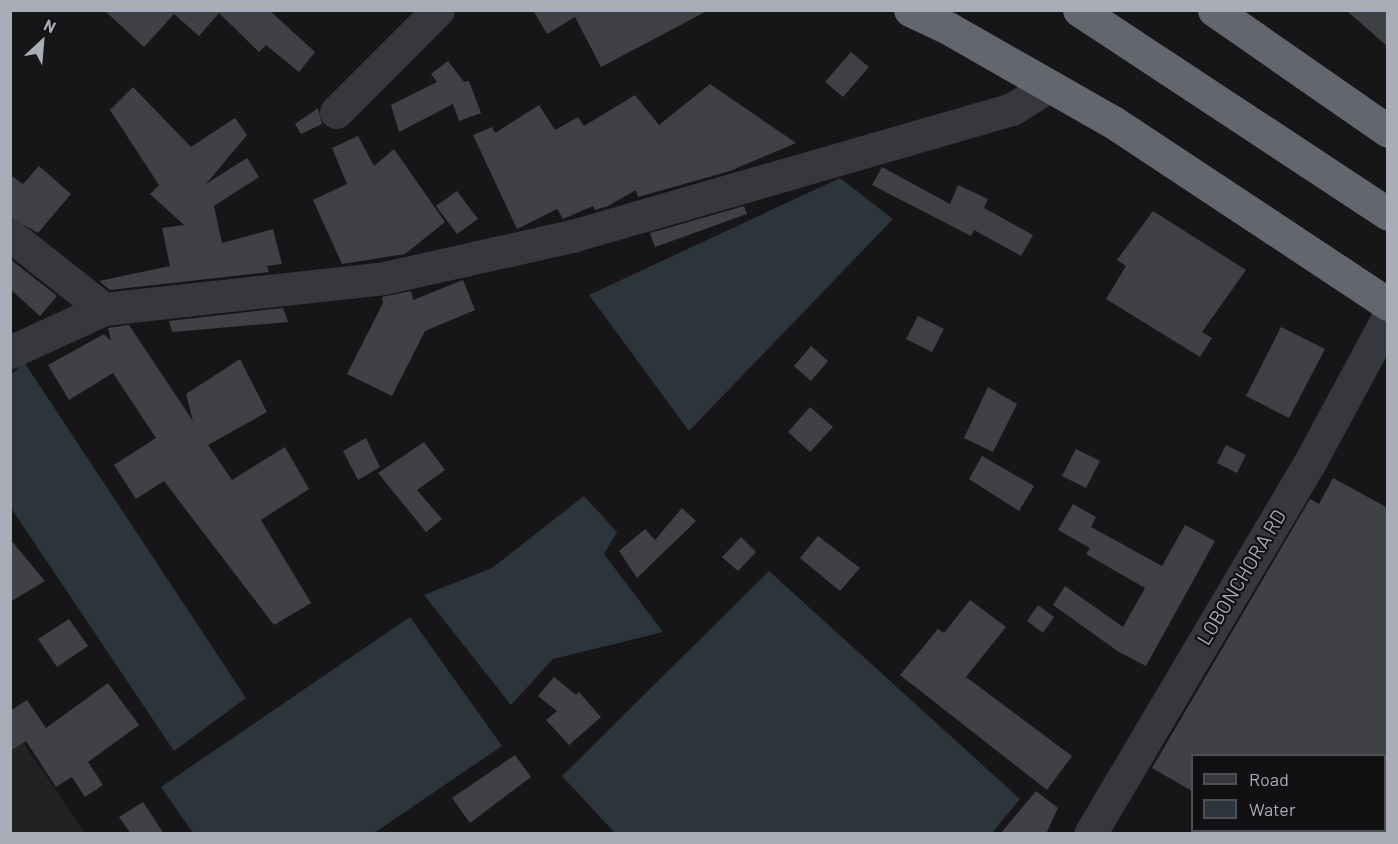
<!DOCTYPE html>
<html>
<head>
<meta charset="utf-8">
<style>
  body { margin:0 }
  #map { position:relative; width:1398px; height:844px; overflow:hidden; background:#161618; font-family:Barlow,sans-serif }
  div>[style] { position:absolute }
  [style*='--x'] { left:calc(var(--x)*1px); top:calc(var(--y)*1px); width:calc(var(--w)*1px); rotate:calc(var(--a)*1deg) }
  .built>* { inset:0; background:#222225 }
  .water>* { inset:0; background:#2c353c }
  .building>* { inset:0; background:#404145 }
  .minor>* { height:33px; margin:-16.5px; padding:0 16.5px; transform-origin:16.5px; border-radius:16.5px; background:#37383d }
  .highway>* { height:33px; margin:-16.5px; padding:0 16.5px; transform-origin:16.5px; border-radius:16.5px; background:#63666e }
  span { translate:-50% -50%; white-space:nowrap; text-align:center; line-height:1.15; -webkit-text-stroke:4.5px #111113; paint-order:stroke }
  .street-label { font-size:20px; color:#a8adb8 }
  .frame { position:absolute; inset:0; border:12px solid #a8adb8; pointer-events:none }
  .legend { position:absolute; left:1191px; top:754px; width:195px; height:78px; box-sizing:border-box; background:#111113; border:2px solid #4d4f55; margin:0; padding:8px 10px; list-style:none; font-size:18px; color:#a8adb8 }
  .legend li { display:flex; align-items:center; gap:12px; height:30px }
  .legend b { width:30px; border:2px solid #4d4f55 }
  .north { position:absolute; left:12px; top:12px; width:60px; height:60px; -webkit-text-stroke:4px #111113; paint-order:stroke; rotate:26deg; font-size:16px; font-weight:700; line-height:24px; text-align:center; color:#a8adb8 }
  .north::after { content:''; display:block; margin:auto; width:21px; height:27px; background:#a8adb8; clip-path:polygon(50% 0,100% 100%,50% 72%,0 100%) }
</style>
</head>
<body>
<div id="map">
  <div class="built">
    <div style="clip-path:polygon(14px 729px,85px 833px,11px 834px,10px 732px)"></div>
  </div>
  <div class="water">
    <div style="clip-path:polygon(840px 178px,893px 219px,689px 431px,589px 295px)"></div>
    <div style="clip-path:polygon(24px 362px,246px 698px,174px 751px,11px 508px,11px 375px)"></div>
    <div style="clip-path:polygon(584px 496px,617px 532px,604px 554px,663px 632px,553px 659px,511px 705px,424px 595px,492px 568px)"></div>
    <div style="clip-path:polygon(769px 571px,1020px 799px,992px 833px,615px 833px,562px 776px)"></div>
    <div style="clip-path:polygon(410px 617px,502px 746px,374px 833px,193px 833px,161px 787px)"></div>
  </div>
  <div class="building">
    <div style="clip-path:polygon(104px 10px,269px 10px,315px 52px,299px 72px,266px 45px,259px 52px,219px 13px,199px 36px,174px 14px,144px 47px)"></div>
    <div style="clip-path:polygon(533px 10px,709px 10px,601px 67px,575px 17px,547px 34px)"></div>
    <div style="clip-path:polygon(1346px 10px,1388px 10px,1388px 47px)"></div>
    <div style="clip-path:polygon(851px 52px,869px 67px,843px 97px,825px 82px)"></div>
    <div style="clip-path:polygon(448px 61px,464px 82px,469px 81px,481px 113px,459px 121px,453px 104px,399px 132px,391px 105px,437px 82px,431px 74px)"></div>
    <div style="clip-path:polygon(710px 84px,796px 143px,730px 171px,638px 197px,636px 190px,608px 206px,595px 210px,593px 206px,563px 219px,557px 209px,517px 229px,473px 135px,492px 127px,495px 133px,539px 105px,555px 130px,578px 117px,584px 126px,635px 95px,659px 125px)"></div>
    <div style="clip-path:polygon(133px 87px,191px 147px,235px 118px,247px 135px,206px 184px,247px 158px,259px 177px,214px 206px,222px 243px,273px 229px,282px 264px,267px 266px,269px 272px,110px 290px,99px 281px,170px 266px,162px 228px,184px 225px,150px 194px,159px 185px,110px 110px)"></div>
    <div style="clip-path:polygon(318px 108px,322px 124px,301px 134px,295px 124px)"></div>
    <div style="clip-path:polygon(358px 136px,374px 166px,394px 149px,445px 222px,405px 254px,342px 264px,313px 200px,347px 184px,332px 148px)"></div>
    <div style="clip-path:polygon(39px 166px,71px 194px,38px 233px,10px 217px,10px 175px,23px 184px)"></div>
    <div style="clip-path:polygon(882px 167px,950px 204px,958px 185px,988px 199px,984px 208px,1033px 235px,1021px 256px,974px 230px,971px 236px,872px 185px)"></div>
    <div style="clip-path:polygon(457px 191px,478px 219px,457px 234px,436px 206px)"></div>
    <div style="clip-path:polygon(744px 206px,747px 214px,655px 247px,650px 233px)"></div>
    <div style="clip-path:polygon(1153px 211px,1246px 270px,1202px 332px,1212px 338px,1200px 357px,1106px 299px,1126px 266px,1117px 260px)"></div>
    <div style="clip-path:polygon(10px 259px,57px 296px,40px 316px,10px 289px)"></div>
    <div style="clip-path:polygon(463px 280px,475px 310px,425px 331px,392px 396px,347px 374px,383px 303px,382px 297px,411px 291px,413px 300px)"></div>
    <div style="clip-path:polygon(283px 308px,288px 322px,172px 332px,169px 321px)"></div>
    <div style="clip-path:polygon(918px 316px,944px 329px,932px 352px,906px 339px)"></div>
    <div style="clip-path:polygon(129px 325px,193px 421px,186px 394px,240px 359px,267px 412px,208px 445px,232px 480px,285px 447px,309px 489px,261px 520px,311px 603px,274px 625px,164px 481px,136px 499px,114px 465px,156px 438px,113px 373px,69px 400px,48px 365px,104px 334px,111px 341px,108px 328px)"></div>
    <div style="clip-path:polygon(1281px 327px,1325px 349px,1289px 418px,1246px 396px)"></div>
    <div style="clip-path:polygon(811px 346px,828px 361px,811px 381px,794px 366px)"></div>
    <div style="clip-path:polygon(988px 387px,1017px 404px,993px 452px,964px 438px)"></div>
    <div style="clip-path:polygon(810px 407px,833px 427px,810px 452px,788px 432px)"></div>
    <div style="clip-path:polygon(366px 438px,380px 467px,358px 480px,343px 451px)"></div>
    <div style="clip-path:polygon(424px 442px,445px 470px,417px 490px,442px 519px,426px 532px,378px 473px)"></div>
    <div style="clip-path:polygon(1226px 445px,1246px 455px,1237px 473px,1217px 463px)"></div>
    <div style="clip-path:polygon(1076px 449px,1100px 461px,1086px 488px,1062px 476px)"></div>
    <div style="clip-path:polygon(982px 456px,1034px 486px,1019px 511px,969px 479px)"></div>
    <div style="clip-path:polygon(1333px 478px,1388px 508px,1388px 756px,1192px 756px,1192px 791px,1152px 768px,1310px 499px,1319px 504px)"></div>
    <div style="clip-path:polygon(1073px 504px,1096px 517px,1091px 527px,1162px 566px,1185px 525px,1215px 541px,1146px 666px,1119px 652px,1053px 605px,1065px 586px,1123px 627px,1145px 588px,1086px 554px,1090px 548px,1058px 530px)"></div>
    <div style="clip-path:polygon(682px 508px,696px 521px,637px 578px,619px 551px,645px 529px,655px 540px)"></div>
    <div style="clip-path:polygon(818px 536px,860px 568px,840px 591px,800px 558px)"></div>
    <div style="clip-path:polygon(741px 537px,756px 552px,738px 571px,722px 557px)"></div>
    <div style="clip-path:polygon(10px 539px,45px 581px,10px 602px)"></div>
    <div style="clip-path:polygon(970px 600px,1006px 627px,966px 677px,1072px 756px,1047px 790px,900px 675px,938px 629px,944px 633px)"></div>
    <div style="clip-path:polygon(1038px 605px,1054px 617px,1043px 633px,1027px 621px)"></div>
    <div style="clip-path:polygon(69px 619px,88px 646px,57px 667px,38px 639px)"></div>
    <div style="clip-path:polygon(554px 677px,576px 695px,579px 692px,601px 717px,569px 745px,546px 720px,557px 711px,538px 696px)"></div>
    <div style="clip-path:polygon(108px 683px,139px 725px,88px 762px,103px 785px,85px 797px,72px 777px,56px 787px,26px 741px,10px 751px,10px 711px,27px 700px,46px 728px)"></div>
    <div style="clip-path:polygon(515px 755px,531px 777px,470px 823px,452px 798px)"></div>
    <div style="clip-path:polygon(1036px 791px,1058px 808px,1046px 834px,1000px 834px)"></div>
    <div style="clip-path:polygon(143px 802px,164px 834px,131px 834px,119px 817px)"></div>
  </div>
  <div class="minor">
    <div style="--x:336;--y:112;--w:144;--a:-45"></div>
    <div style="--x:10;--y:235;--w:120;--a:38.2"></div>
    <div style="--x:10;--y:352;--w:103;--a:-24.6"></div>
    <div style="--x:104;--y:309;--w:282;--a:-6.3"></div>
    <div style="--x:384;--y:278;--w:193;--a:-12.6"></div>
    <div style="--x:572;--y:236;--w:458;--a:-16.1"></div>
    <div style="--x:1012;--y:109;--w:44;--a:-31.9"></div>
    <div style="--x:1090;--y:834;--w:430;--a:-59.4"></div>
    <div style="--x:1309;--y:464;--w:167;--a:-61.7"></div>
  </div>
  <div class="highway">
    <div style="--x:910;--y:10;--w:42;--a:25.3"></div>
    <div style="--x:948;--y:28;--w:190;--a:29.7"></div>
    <div style="--x:1113;--y:122;--w:330;--a:33.5"></div>
    <div style="--x:1079;--y:10;--w:370;--a:33.4"></div>
    <div style="--x:1214;--y:10;--w:212;--a:34.8"></div>
  </div>
  <div class="street-label">
    <span style="left:1241px;top:577px;rotate:-59deg">LOBONCHORA RD</span>
  </div>
  <div class="frame"></div>
  <ul class="legend">
  <li><b style="height:8px;background:#37383d"></b>Road</li>
  <li><b style="height:16px;background:#2c353c"></b>Water</li>
  </ul>
  <div class="north">N</div>
</div>
</body>
</html>
